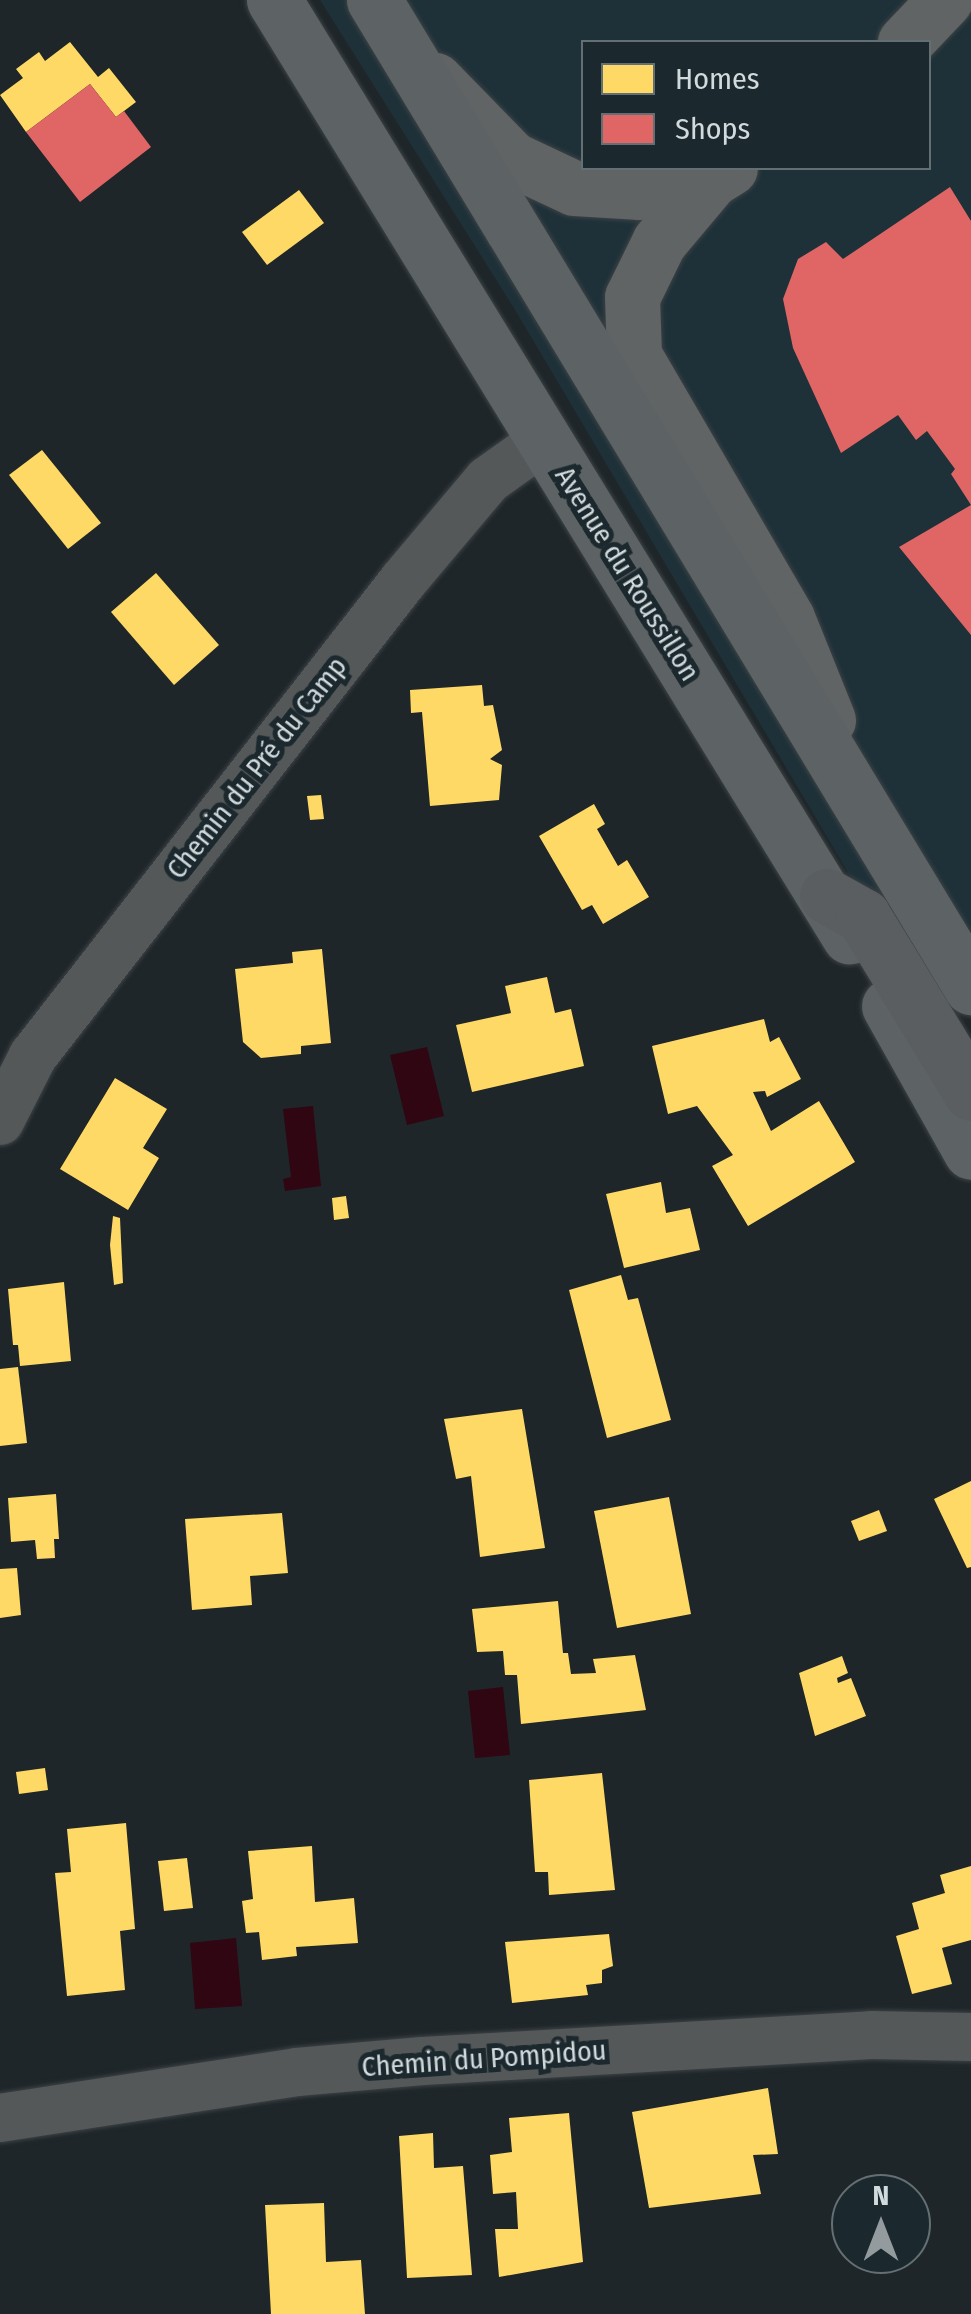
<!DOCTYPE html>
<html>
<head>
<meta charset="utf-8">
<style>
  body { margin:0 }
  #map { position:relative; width:971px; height:2314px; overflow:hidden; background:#1f2629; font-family:"Fira Sans Condensed",sans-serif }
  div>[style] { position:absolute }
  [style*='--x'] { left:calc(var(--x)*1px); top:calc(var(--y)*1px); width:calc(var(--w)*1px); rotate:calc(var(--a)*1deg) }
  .built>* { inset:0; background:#1e3139 }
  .water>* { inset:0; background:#2f0611 }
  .homes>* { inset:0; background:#ffd966 }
  .shops>* { inset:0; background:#e06666 }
  .roads { filter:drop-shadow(0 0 2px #3c4245) drop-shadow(0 0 2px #3c4245) }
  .street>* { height:48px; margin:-24px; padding:0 24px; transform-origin:24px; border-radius:24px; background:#555859 }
  .secondary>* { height:55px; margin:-27.5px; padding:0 27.5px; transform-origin:27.5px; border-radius:27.5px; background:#606464 }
  .primary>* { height:55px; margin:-27.5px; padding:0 27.5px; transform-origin:27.5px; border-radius:27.5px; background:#5d6264 }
  .highway>* { height:55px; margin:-27.5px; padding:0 27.5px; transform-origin:27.5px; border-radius:27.5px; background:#5a5e60 }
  span { translate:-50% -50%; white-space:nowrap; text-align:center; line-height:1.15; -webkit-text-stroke:10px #1b282d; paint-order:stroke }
  .street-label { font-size:28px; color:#d1dadd }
  .legend { position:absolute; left:581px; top:40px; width:350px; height:130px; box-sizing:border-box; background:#1b282d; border:2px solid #646f73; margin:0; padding:12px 18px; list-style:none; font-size:30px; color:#d1dadd }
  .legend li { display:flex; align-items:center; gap:20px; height:50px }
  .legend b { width:50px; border:2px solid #646f73 }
  .north { position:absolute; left:831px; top:2174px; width:100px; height:100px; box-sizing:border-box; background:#1b282d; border:2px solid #646f73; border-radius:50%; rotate:0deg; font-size:28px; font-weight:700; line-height:40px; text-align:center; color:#d1dadd }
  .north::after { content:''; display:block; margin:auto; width:35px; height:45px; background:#939b9e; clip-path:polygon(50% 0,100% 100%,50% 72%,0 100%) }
</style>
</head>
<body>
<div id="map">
  <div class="built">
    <div style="clip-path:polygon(evenodd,320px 0,971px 0,971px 933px,904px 967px,514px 308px,320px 0,584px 42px,928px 42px,928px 168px,584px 168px,584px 42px)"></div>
  </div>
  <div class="water">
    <div style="clip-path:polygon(427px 1047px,444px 1116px,407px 1125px,390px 1055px)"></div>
    <div style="clip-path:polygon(313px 1106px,321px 1186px,285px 1191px,283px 1179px,291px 1177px,283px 1109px)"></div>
    <div style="clip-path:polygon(503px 1687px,510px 1755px,475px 1758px,468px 1691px)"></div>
    <div style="clip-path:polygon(236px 1938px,242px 2006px,195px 2009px,190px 1943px)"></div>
  </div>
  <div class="homes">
    <div style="clip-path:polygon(70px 42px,98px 77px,109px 68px,136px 102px,116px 117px,90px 84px,26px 132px,0 95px,23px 78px,16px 69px,39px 52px,45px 61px)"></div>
    <div style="clip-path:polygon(299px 190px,324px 223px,267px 265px,242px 232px)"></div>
    <div style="clip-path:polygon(42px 450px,101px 523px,68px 549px,9px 475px)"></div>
    <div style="clip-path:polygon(156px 573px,219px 645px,174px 685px,111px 612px)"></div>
    <div style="clip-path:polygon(482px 685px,484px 706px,493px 705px,502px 750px,490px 759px,502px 765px,499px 800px,430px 806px,422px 712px,411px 713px,410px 690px)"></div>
    <div style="clip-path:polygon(321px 795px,324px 819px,310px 820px,307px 796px)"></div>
    <div style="clip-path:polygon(594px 804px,605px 824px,597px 829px,618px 866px,627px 860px,649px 897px,603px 924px,592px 905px,582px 910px,539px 836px)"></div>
    <div style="clip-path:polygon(322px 949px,331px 1043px,301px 1046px,301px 1054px,261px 1058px,243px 1042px,235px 969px,293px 963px,292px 952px)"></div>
    <div style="clip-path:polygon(547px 977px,555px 1013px,571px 1009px,584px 1066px,472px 1092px,456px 1025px,511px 1013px,505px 986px)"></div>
    <div style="clip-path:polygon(764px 1019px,770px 1042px,779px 1037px,801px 1079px,767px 1097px,765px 1091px,753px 1092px,771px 1131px,819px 1101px,855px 1162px,748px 1226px,712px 1166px,733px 1155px,697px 1106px,668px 1114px,652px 1046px)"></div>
    <div style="clip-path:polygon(115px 1078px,167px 1109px,143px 1148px,159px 1158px,128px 1210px,60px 1169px)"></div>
    <div style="clip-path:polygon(661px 1182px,666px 1213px,690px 1208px,700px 1250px,624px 1268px,606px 1194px)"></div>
    <div style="clip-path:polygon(346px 1196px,349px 1218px,334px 1220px,332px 1198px)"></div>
    <div style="clip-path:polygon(113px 1216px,120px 1218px,123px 1283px,114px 1285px,110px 1245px)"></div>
    <div style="clip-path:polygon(621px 1275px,628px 1300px,638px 1298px,671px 1420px,607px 1438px,569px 1290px)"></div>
    <div style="clip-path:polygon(64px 1282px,71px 1361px,20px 1366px,18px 1345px,13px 1345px,8px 1289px)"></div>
    <div style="clip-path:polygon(18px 1367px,27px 1443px,0 1446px,0 1369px)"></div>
    <div style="clip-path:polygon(522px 1409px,545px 1548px,480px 1557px,471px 1476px,456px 1479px,444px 1419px)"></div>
    <div style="clip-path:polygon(971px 1481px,971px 1567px,967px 1568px,934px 1499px)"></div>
    <div style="clip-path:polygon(56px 1494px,59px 1539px,54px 1539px,55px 1558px,37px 1559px,35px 1540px,11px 1542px,8px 1498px)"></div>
    <div style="clip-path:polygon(669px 1497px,691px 1614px,617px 1628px,594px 1511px)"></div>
    <div style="clip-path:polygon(879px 1510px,887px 1531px,859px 1541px,851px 1521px)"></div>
    <div style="clip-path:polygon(282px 1513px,288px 1573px,250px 1576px,252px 1605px,192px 1610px,185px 1519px)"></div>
    <div style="clip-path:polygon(17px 1568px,21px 1615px,0 1618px,0 1569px)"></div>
    <div style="clip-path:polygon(558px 1601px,563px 1653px,568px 1653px,571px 1674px,596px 1673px,593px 1659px,635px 1655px,646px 1710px,521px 1724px,517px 1675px,505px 1675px,503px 1651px,477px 1652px,472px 1609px)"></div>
    <div style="clip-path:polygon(842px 1656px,848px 1673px,837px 1678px,838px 1683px,851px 1678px,866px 1716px,815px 1736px,799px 1673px)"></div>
    <div style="clip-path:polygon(45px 1768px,48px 1790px,19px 1794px,16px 1772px)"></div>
    <div style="clip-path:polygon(602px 1773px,615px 1890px,549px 1895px,548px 1872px,535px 1872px,529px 1780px)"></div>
    <div style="clip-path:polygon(126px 1823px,135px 1929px,120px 1931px,125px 1990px,67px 1996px,55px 1873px,71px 1872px,67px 1829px)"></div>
    <div style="clip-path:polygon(312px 1846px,315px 1902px,354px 1898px,358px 1943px,296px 1947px,297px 1956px,262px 1960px,259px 1932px,246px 1933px,242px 1901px,253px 1899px,248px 1851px)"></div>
    <div style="clip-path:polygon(187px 1858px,193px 1908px,164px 1911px,158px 1861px)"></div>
    <div style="clip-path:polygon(971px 1866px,971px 1940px,942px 1948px,952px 1984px,912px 1994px,896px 1936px,919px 1929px,912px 1903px,945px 1893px,940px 1875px)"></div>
    <div style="clip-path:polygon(609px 1934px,613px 1966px,602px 1970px,602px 1983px,586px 1985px,588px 1995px,512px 2003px,505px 1942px)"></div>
    <div style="clip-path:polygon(768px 2088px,778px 2154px,753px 2155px,761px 2194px,649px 2208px,632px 2112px)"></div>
    <div style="clip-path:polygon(569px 2113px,583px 2262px,499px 2277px,495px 2229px,518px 2229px,516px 2192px,493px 2194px,490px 2155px,512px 2152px,509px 2118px)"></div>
    <div style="clip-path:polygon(433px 2133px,434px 2168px,463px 2166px,472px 2275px,407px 2278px,399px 2136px)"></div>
    <div style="clip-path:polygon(324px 2203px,326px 2262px,361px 2260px,365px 2314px,271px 2314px,265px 2205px)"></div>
  </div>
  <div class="shops">
    <div style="clip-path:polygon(90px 84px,116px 117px,124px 111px,151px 147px,80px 202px,26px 132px)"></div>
    <div style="clip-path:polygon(950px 187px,971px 221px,971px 635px,899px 547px,971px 505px,951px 474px,955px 469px,927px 431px,916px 440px,898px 415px,841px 453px,793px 348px,783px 299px,798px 259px,826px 242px,843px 259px)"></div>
  </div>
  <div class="roads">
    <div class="street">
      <div style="--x:0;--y:1121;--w:73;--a:-63.1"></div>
      <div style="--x:33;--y:1056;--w:602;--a:-52.08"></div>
      <div style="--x:403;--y:581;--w:132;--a:-49.9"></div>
      <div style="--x:488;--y:480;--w:69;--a:-35.5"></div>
      <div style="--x:0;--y:2118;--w:301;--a:-8.8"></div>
      <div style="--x:297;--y:2072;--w:126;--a:-5"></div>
      <div style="--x:423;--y:2061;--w:449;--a:-3.3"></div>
      <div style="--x:871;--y:2035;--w:100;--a:1.1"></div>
    </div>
    <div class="secondary">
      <div style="--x:905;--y:42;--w:58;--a:-46.4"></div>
      <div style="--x:435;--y:80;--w:110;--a:45.7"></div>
      <div style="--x:512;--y:159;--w:68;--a:25.1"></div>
      <div style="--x:574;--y:188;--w:66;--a:3.5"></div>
      <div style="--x:640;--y:192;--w:72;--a:-9.6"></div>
      <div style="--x:730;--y:168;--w:22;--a:148"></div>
      <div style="--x:711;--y:180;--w:81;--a:130"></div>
      <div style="--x:659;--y:242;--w:61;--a:116.1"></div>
      <div style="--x:632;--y:297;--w:58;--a:88"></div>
      <div style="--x:634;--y:355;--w:304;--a:59.8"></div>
      <div style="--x:787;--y:618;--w:110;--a:68.1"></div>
    </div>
    <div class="primary">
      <div style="--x:274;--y:0;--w:1099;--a:58.44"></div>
      <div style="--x:374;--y:0;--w:1154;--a:58.83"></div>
      <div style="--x:889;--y:1006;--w:167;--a:60.7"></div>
    </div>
    <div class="highway">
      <div style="--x:827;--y:896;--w:41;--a:29.1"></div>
      <div style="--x:863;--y:916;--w:207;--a:58.6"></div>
    </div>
  </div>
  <div class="street-label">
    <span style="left:627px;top:574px;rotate:58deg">Avenue du Roussillon</span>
    <span style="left:257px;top:768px;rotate:-52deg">Chemin du Pré du Camp</span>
    <span style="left:484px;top:2059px;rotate:-4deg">Chemin du Pompidou</span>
  </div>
  <ul class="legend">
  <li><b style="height:28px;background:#ffd966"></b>Homes</li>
  <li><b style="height:28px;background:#e06666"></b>Shops</li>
  </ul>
  <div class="north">N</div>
</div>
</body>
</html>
